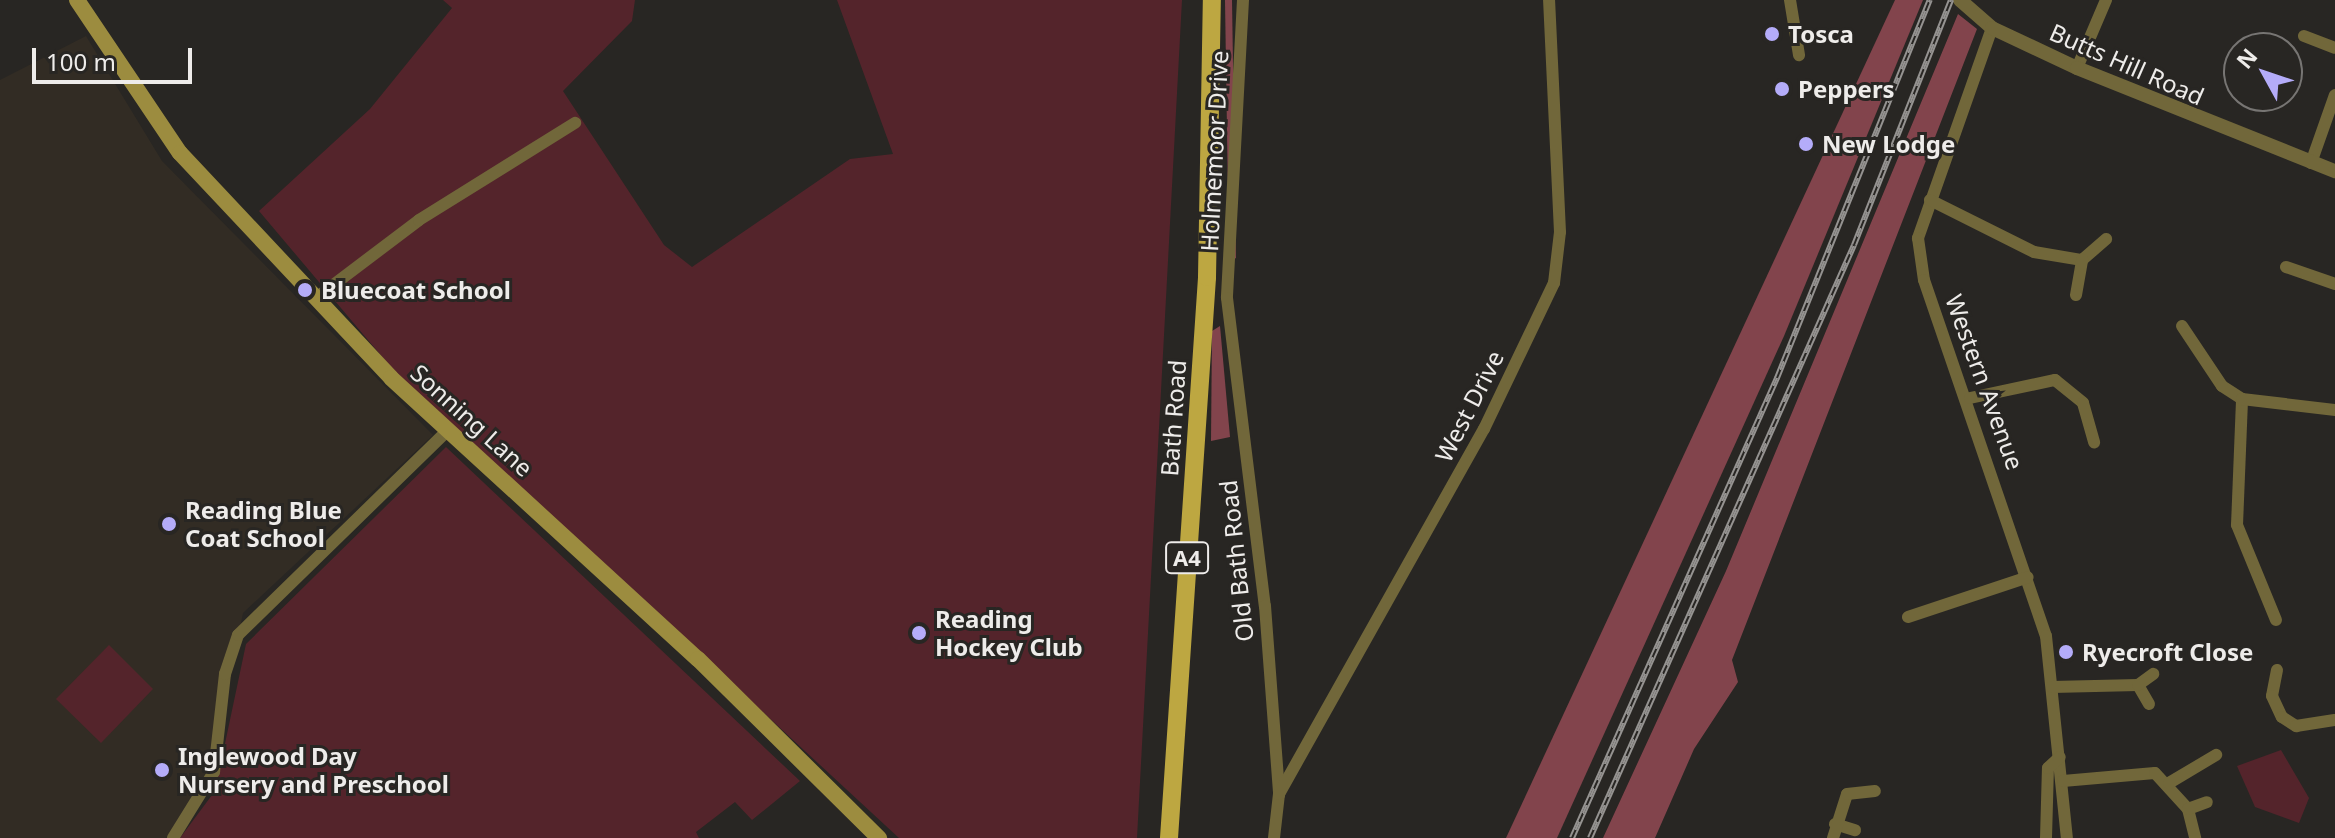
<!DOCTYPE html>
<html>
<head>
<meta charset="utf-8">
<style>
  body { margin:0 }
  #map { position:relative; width:2335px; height:838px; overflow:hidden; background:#282623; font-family:"Noto Sans",sans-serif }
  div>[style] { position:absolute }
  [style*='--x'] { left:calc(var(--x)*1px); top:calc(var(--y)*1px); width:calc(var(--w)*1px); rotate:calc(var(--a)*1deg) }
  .built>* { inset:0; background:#322c24 }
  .green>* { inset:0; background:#54242b }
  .forest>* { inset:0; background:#82444c }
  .minor>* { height:12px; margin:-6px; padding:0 6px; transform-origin:6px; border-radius:6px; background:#71673a }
  .tertiary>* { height:14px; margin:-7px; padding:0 7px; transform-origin:7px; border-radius:7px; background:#71673a }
  .secondary>* { height:16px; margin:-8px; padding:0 8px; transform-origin:8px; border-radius:8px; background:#9c8c3f }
  .primary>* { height:18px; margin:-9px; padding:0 9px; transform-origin:9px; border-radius:9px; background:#bda741 }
  .rail>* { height:6px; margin-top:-3px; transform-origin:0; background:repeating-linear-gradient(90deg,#282623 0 9px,#959391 0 18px); box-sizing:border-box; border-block:2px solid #959391 }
  .dots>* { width:22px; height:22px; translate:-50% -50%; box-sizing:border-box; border:4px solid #282623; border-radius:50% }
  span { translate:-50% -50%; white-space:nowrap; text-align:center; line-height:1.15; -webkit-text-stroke:6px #282623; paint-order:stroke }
  .shield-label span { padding:2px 6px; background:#282623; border:2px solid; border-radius:6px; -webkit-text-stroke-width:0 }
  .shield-label { font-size:22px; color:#eeecea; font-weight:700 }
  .poi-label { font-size:24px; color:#eeecea; font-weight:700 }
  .left { translate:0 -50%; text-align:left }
  .street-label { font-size:24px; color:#eeecea }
  .north { position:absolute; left:2223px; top:32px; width:80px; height:80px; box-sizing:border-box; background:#282623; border:2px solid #777573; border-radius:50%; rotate:310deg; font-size:22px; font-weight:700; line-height:32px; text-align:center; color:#eeecea }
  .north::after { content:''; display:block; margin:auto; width:28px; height:36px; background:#b4acf9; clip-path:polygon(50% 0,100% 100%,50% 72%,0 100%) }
  .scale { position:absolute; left:32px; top:48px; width:160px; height:36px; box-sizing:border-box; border:4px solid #eeecea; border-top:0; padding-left:10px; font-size:24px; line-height:28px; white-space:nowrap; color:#eeecea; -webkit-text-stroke:6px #282623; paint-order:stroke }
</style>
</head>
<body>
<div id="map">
  <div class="built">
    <div style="clip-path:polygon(86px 36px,162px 161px,433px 435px,243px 613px,212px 772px,170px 838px,0 838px,0 80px)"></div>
  </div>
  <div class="green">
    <div style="clip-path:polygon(443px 0,635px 0,632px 21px,563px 91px,664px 245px,692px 267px,850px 159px,893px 154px,837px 0,1182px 0,1137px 838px,899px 838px,395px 372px,259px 211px,370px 109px,452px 8px)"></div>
    <div style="clip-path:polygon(446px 447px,800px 781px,752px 820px,735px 802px,696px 832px,699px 838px,180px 838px,215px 791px,246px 644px)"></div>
    <div style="clip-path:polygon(109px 645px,153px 689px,101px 743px,56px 699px)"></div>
    <div style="clip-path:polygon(2281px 750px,2309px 798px,2299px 823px,2255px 807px,2237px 766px)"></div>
  </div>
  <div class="forest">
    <div style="clip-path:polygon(1225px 0,1232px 0,1236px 258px,1229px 262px)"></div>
    <div style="clip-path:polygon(1895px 0,1923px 0,1784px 336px,1557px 838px,1506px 838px)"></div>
    <div style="clip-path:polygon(1958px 14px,1977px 29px,1732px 660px,1738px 682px,1694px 749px,1655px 838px,1603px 838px,1726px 571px)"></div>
    <div style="clip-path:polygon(1220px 326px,1230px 437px,1211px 441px,1212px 331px)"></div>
  </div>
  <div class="minor">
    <div style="--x:1243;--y:0;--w:298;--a:93.1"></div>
    <div style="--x:1227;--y:298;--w:310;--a:83"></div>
    <div style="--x:1265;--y:606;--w:189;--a:85.7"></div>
    <div style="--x:1279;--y:794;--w:44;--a:96.5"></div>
    <div style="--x:1790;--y:0;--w:56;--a:80.7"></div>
    <div style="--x:1992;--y:28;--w:223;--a:109.4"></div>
    <div style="--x:1918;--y:238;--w:42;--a:81.9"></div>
    <div style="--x:1924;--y:280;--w:376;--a:71.1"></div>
    <div style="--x:2046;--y:636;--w:203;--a:84.1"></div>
    <div style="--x:2304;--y:36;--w:33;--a:21"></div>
    <div style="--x:2077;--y:68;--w:74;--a:-66.9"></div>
    <div style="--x:2311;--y:163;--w:72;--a:-70.6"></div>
    <div style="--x:1930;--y:200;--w:116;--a:26.6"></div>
    <div style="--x:2034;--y:252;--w:49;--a:9.5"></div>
    <div style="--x:2082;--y:260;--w:32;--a:-41"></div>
    <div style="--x:2286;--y:267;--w:52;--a:19.1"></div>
    <div style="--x:320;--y:295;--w:124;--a:-37.1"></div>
    <div style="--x:419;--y:220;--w:184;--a:-31.9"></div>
    <div style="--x:2076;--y:295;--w:36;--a:-80"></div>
    <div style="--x:2182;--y:326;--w:72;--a:56.3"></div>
    <div style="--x:2222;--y:386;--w:24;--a:33"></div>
    <div style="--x:1970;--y:398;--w:87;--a:-12"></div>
    <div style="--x:2055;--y:380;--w:36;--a:39"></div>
    <div style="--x:2083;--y:403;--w:41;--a:74.2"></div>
    <div style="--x:1908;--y:617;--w:126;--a:-18.4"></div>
    <div style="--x:2276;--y:620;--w:103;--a:-112.3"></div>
    <div style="--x:2237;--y:525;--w:126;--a:-87.7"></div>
    <div style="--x:2242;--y:399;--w:94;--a:6.7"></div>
    <div style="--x:2277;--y:670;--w:26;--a:101"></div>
    <div style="--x:2272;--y:696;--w:23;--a:65"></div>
    <div style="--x:2282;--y:717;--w:17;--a:33"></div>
    <div style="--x:2296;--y:726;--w:39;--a:-9"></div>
    <div style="--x:2138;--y:685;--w:22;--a:60"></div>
    <div style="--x:2052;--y:687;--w:86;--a:-1.3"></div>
    <div style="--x:2138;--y:685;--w:19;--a:-36"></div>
    <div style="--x:2063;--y:781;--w:92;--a:-5"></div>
    <div style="--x:2155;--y:773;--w:49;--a:47.5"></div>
    <div style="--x:2188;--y:809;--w:30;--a:76"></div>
    <div style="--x:2169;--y:783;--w:55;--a:-30.8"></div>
    <div style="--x:1279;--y:794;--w:419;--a:-60.7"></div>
    <div style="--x:1484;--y:429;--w:162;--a:-64.4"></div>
    <div style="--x:1554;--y:283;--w:51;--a:-83.3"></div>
    <div style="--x:1560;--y:232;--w:232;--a:-92.7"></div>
    <div style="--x:2188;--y:809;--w:20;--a:-20"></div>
    <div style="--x:1835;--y:824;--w:21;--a:17"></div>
    <div style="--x:173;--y:838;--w:78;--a:-58.2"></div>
    <div style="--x:214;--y:772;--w:99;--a:-83.6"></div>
    <div style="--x:225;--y:674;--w:41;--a:-71.6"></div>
    <div style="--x:238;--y:635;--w:293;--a:-44.3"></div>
    <div style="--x:1833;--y:838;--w:46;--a:-72.3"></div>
    <div style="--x:1847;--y:794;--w:28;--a:-6"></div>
    <div style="--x:2046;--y:838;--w:70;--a:-88.4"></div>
    <div style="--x:2048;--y:768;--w:16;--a:-43"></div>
  </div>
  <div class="tertiary">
    <div style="--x:1960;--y:0;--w:43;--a:41.2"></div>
    <div style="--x:1992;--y:28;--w:94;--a:25.2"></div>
    <div style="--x:2077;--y:68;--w:278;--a:21.8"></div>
  </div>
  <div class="secondary">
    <div style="--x:77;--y:0;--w:184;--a:56.1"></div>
    <div style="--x:180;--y:153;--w:308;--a:46.8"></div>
    <div style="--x:391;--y:378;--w:416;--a:42.5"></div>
    <div style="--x:698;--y:659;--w:255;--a:44.7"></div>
  </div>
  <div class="primary">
    <div style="--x:1169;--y:838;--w:562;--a:-86.12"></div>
    <div style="--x:1207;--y:277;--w:277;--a:-89"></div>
  </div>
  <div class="rail">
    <div style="--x:1572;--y:838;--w:504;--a:-65.98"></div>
    <div style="--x:1777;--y:378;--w:408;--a:-68"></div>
    <div style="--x:1590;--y:838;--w:649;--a:-66"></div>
    <div style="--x:1854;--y:245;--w:264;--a:-68.4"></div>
  </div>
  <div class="dots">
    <div style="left:1772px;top:34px;background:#b4acf9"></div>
    <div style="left:1782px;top:89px;background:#b4acf9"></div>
    <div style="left:1806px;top:144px;background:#b4acf9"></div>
    <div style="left:305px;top:290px;background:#b4acf9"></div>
    <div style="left:169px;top:524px;background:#b4acf9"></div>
    <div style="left:919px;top:633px;background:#b4acf9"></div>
    <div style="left:2066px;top:652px;background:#b4acf9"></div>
    <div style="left:162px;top:770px;background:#b4acf9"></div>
  </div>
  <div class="shield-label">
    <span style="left:1187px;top:558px">A4</span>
  </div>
  <div class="poi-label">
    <span class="left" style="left:1788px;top:34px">Tosca</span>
    <span class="left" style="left:1798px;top:89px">Peppers</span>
    <span class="left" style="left:1822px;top:144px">New Lodge</span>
    <span class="left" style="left:321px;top:290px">Bluecoat School</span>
    <span class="left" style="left:185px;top:524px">Reading Blue<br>Coat School</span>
    <span class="left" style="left:935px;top:633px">Reading<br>Hockey Club</span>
    <span class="left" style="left:2082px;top:652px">Ryecroft Close</span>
    <span class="left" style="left:178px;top:770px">Inglewood Day<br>Nursery and Preschool</span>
  </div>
  <div class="street-label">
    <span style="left:2127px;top:64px;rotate:24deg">Butts Hill Road</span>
    <span style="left:1214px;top:151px;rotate:-87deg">Holmemoor Drive</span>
    <span style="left:1985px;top:382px;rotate:70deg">Western Avenue</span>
    <span style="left:1469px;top:406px;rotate:-63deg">West Drive</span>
    <span style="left:1173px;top:418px;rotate:-86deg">Bath Road</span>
    <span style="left:472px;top:420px;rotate:42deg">Sonning Lane</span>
    <span style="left:1236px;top:561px;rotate:-96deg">Old Bath Road</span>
  </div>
  <div class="north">N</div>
  <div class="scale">100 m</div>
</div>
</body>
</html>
